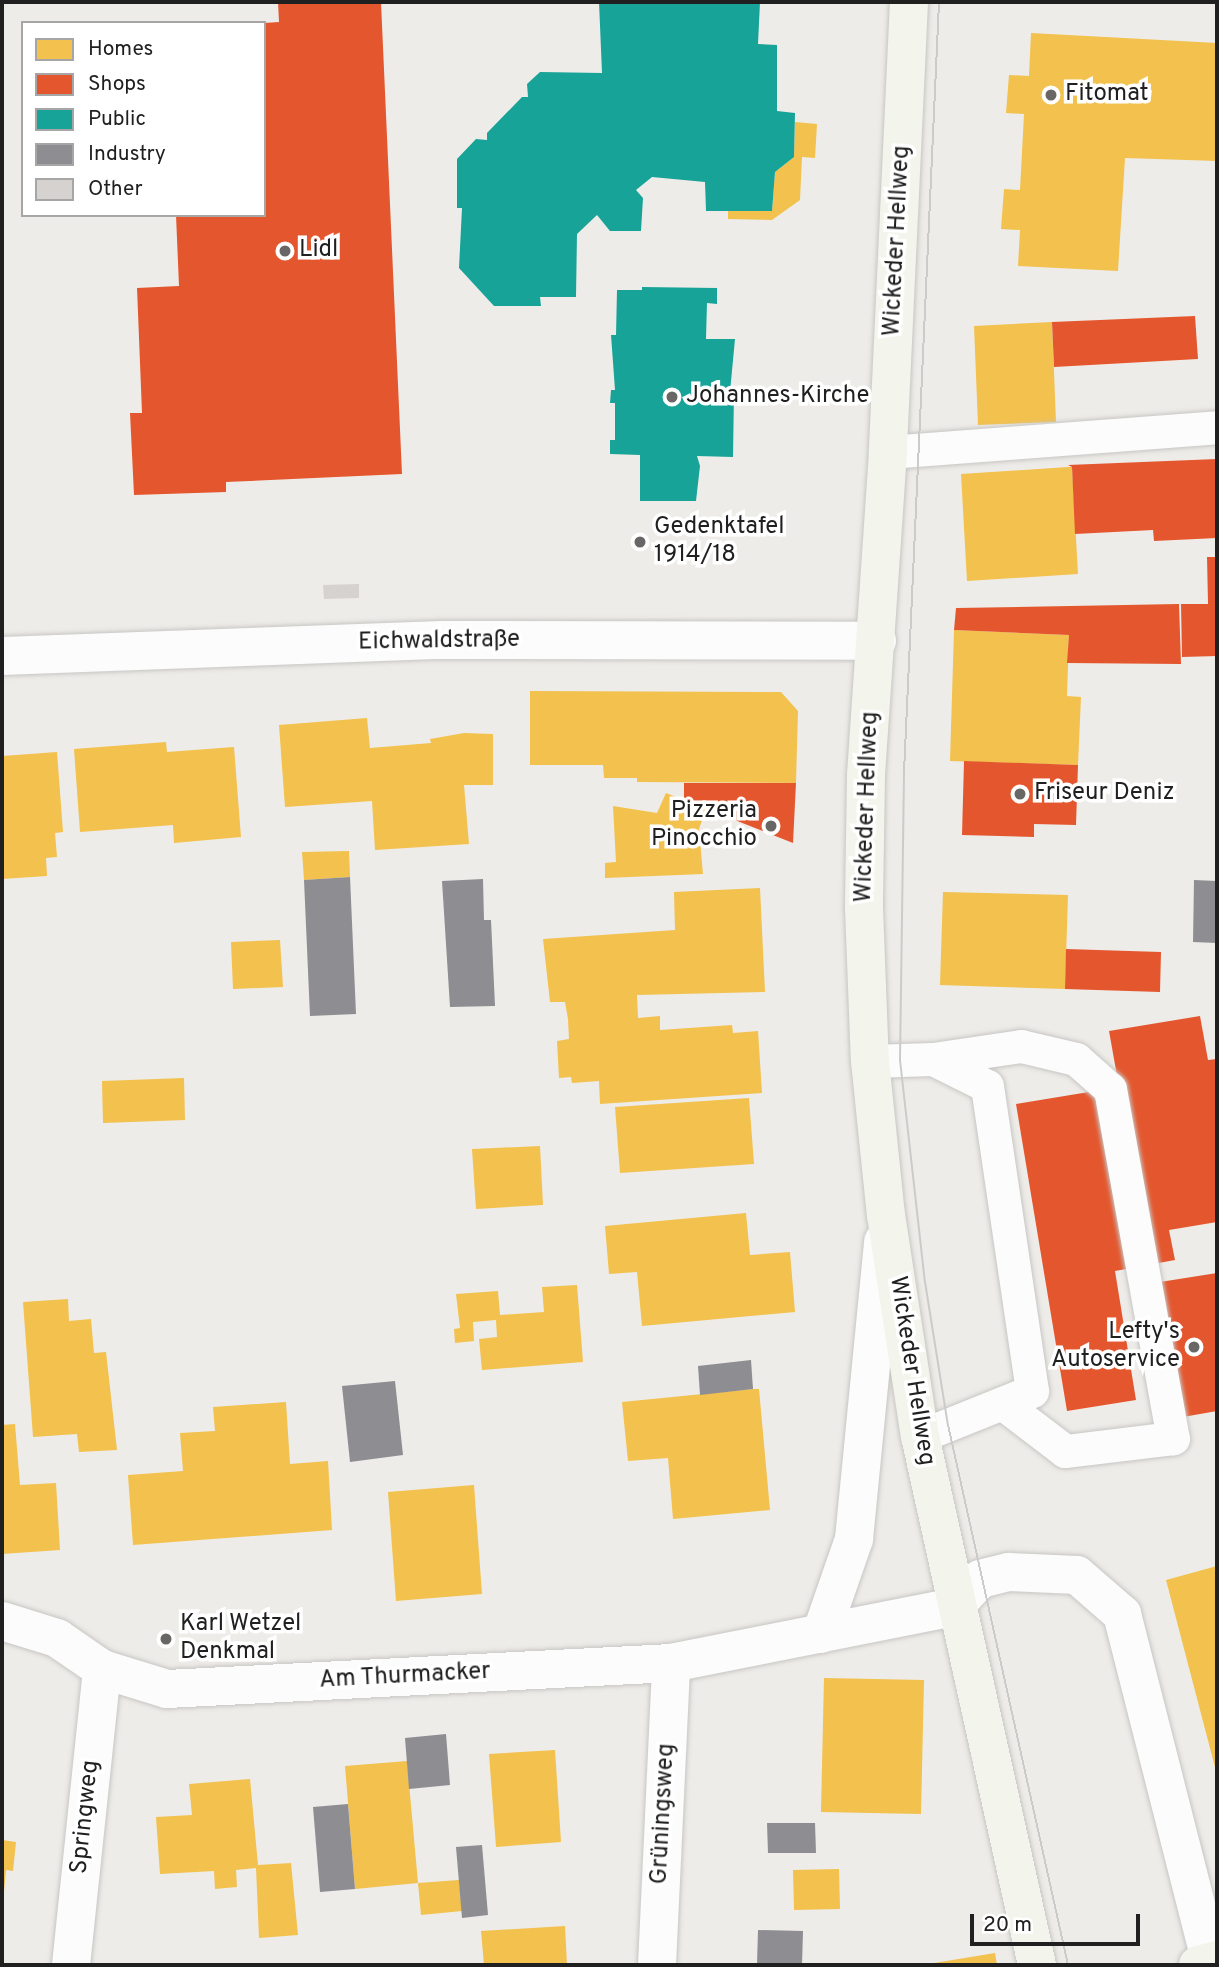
<!DOCTYPE html>
<html>
<head>
<meta charset="utf-8">
<style>
  body { margin:0 }
  #map { position:relative; width:1219px; height:1967px; overflow:hidden; background:#eeece8; font-family:Overpass,sans-serif }
  div>[style] { position:absolute }
  [style*='--x'] { left:calc(var(--x)*1px); top:calc(var(--y)*1px); width:calc(var(--w)*1px); rotate:calc(var(--a)*1deg) }
  .homes>* { inset:0; background:#f2c14e }
  .shops>* { inset:0; background:#e4572e }
  .public>* { inset:0; background:#17a398 }
  .industry>* { inset:0; background:#8d8d92 }
  .building>* { inset:0; background:#d5d2cf }
  .roads { filter:drop-shadow(0 0 2px #c7c6c4) drop-shadow(0 0 2px #c7c6c4) }
  .lane>* { height:33px; margin:-16.5px; padding:0 16.5px; transform-origin:16.5px; border-radius:16.5px; background:#fcfcfc }
  .street>* { height:38px; margin:-19px; padding:0 19px; transform-origin:19px; border-radius:19px; background:#fcfcfc }
  .secondary>* { height:38px; margin:-19px; padding:0 19px; transform-origin:19px; border-radius:19px; background:#f3f4eb }
  .tram>* { height:2px; margin:-1px; padding:0 1px; transform-origin:1px; border-radius:1px; background:#cbcbca }
  .dots>* { width:19px; height:19px; translate:-50% -50%; box-sizing:border-box; border:4px solid #fff; border-radius:50% }
  span { translate:-50% -50%; white-space:nowrap; text-align:center; line-height:1.15; -webkit-text-stroke:7px #fff; paint-order:stroke }
  .poi-label { font-size:24px; color:#202020 }
  .left { translate:0 -50%; text-align:left }
  .right { translate:-100% -50%; text-align:right }
  .street-label { font-size:24px; color:#202020 }
  .frame { position:absolute; inset:0; border:4px solid #202020; pointer-events:none }
  .legend { position:absolute; left:21px; top:21px; width:245px; height:196px; box-sizing:border-box; background:#fff; border:2px solid #a6a6a6; margin:0; padding:9px 12px; list-style:none; font-size:21px; color:#202020 }
  .legend li { display:flex; align-items:center; gap:14px; height:35px }
  .legend b { width:35px; border:2px solid #a6a6a6 }
  .scale { position:absolute; left:970px; top:1914px; width:170px; height:32px; box-sizing:border-box; border:4px solid #202020; border-top:0; padding-left:9px; font-size:21px; line-height:24px; white-space:nowrap; color:#202020; -webkit-text-stroke:5px #fff; paint-order:stroke }
</style>
</head>
<body>
<div id="map">
  <div class="homes">
    <div style="clip-path:polygon(1031px 33px,1217px 43px,1217px 161px,1125px 158px,1118px 271px,1018px 266px,1020px 230px,1001px 229px,1004px 189px,1020px 190px,1024px 114px,1006px 113px,1009px 75px,1029px 76px)"></div>
    <div style="clip-path:polygon(795px 122px,817px 124px,815px 158px,802px 157px,800px 200px,772px 220px,728px 219px,728px 211px,772px 211px,775px 172px,794px 157px)"></div>
    <div style="clip-path:polygon(1052px 322px,1056px 422px,978px 425px,974px 326px)"></div>
    <div style="clip-path:polygon(1068px 467px,1072px 467px,1078px 574px,967px 581px,961px 474px)"></div>
    <div style="clip-path:polygon(954px 630px,1069px 635px,1067px 696px,1081px 697px,1078px 765px,950px 761px)"></div>
    <div style="clip-path:polygon(530px 691px,781px 692px,798px 711px,796px 783px,637px 782px,637px 778px,604px 778px,603px 765px,530px 765px)"></div>
    <div style="clip-path:polygon(367px 718px,370px 748px,431px 743px,430px 739px,464px 733px,493px 734px,493px 785px,464px 785px,469px 844px,375px 850px,372px 801px,285px 807px,279px 725px)"></div>
    <div style="clip-path:polygon(166px 742px,167px 752px,234px 747px,241px 837px,174px 843px,173px 825px,80px 832px,74px 749px)"></div>
    <div style="clip-path:polygon(57px 752px,63px 832px,55px 833px,57px 857px,46px 858px,47px 876px,2px 879px,2px 756px)"></div>
    <div style="clip-path:polygon(666px 793px,706px 809px,699px 829px,703px 874px,605px 878px,605px 863px,616px 862px,613px 806px,657px 813px)"></div>
    <div style="clip-path:polygon(349px 851px,350px 877px,304px 880px,302px 852px)"></div>
    <div style="clip-path:polygon(760px 888px,765px 992px,637px 995px,638px 1018px,660px 1016px,660px 1030px,732px 1025px,733px 1033px,758px 1031px,762px 1093px,600px 1104px,599px 1081px,572px 1083px,571px 1077px,559px 1078px,557px 1041px,569px 1039px,568px 1019px,565px 1002px,550px 1002px,543px 939px,675px 930px,674px 892px)"></div>
    <div style="clip-path:polygon(943px 892px,1068px 895px,1065px 989px,940px 985px)"></div>
    <div style="clip-path:polygon(280px 940px,283px 987px,233px 989px,231px 942px)"></div>
    <div style="clip-path:polygon(184px 1078px,185px 1120px,103px 1123px,102px 1081px)"></div>
    <div style="clip-path:polygon(749px 1098px,754px 1164px,620px 1173px,615px 1107px)"></div>
    <div style="clip-path:polygon(540px 1146px,543px 1205px,476px 1209px,472px 1149px)"></div>
    <div style="clip-path:polygon(746px 1213px,750px 1255px,790px 1252px,795px 1312px,642px 1326px,637px 1272px,609px 1274px,605px 1226px)"></div>
    <div style="clip-path:polygon(577px 1285px,583px 1362px,482px 1370px,479px 1339px,497px 1337px,496px 1320px,473px 1322px,474px 1341px,455px 1343px,454px 1329px,460px 1328px,456px 1294px,498px 1291px,500px 1315px,544px 1312px,542px 1287px)"></div>
    <div style="clip-path:polygon(68px 1299px,69px 1321px,91px 1319px,94px 1353px,106px 1352px,117px 1450px,79px 1452px,77px 1434px,33px 1437px,23px 1302px)"></div>
    <div style="clip-path:polygon(753px 1389px,759px 1389px,770px 1510px,673px 1519px,668px 1458px,628px 1461px,622px 1402px)"></div>
    <div style="clip-path:polygon(286px 1402px,290px 1464px,328px 1461px,332px 1530px,133px 1545px,128px 1475px,183px 1471px,180px 1433px,215px 1431px,213px 1407px)"></div>
    <div style="clip-path:polygon(15px 1424px,20px 1485px,56px 1483px,60px 1550px,2px 1554px,2px 1425px)"></div>
    <div style="clip-path:polygon(474px 1485px,482px 1594px,396px 1601px,388px 1492px)"></div>
    <div style="clip-path:polygon(1217px 1566px,1217px 1771px,1216px 1771px,1166px 1580px)"></div>
    <div style="clip-path:polygon(824px 1678px,924px 1680px,921px 1814px,821px 1812px)"></div>
    <div style="clip-path:polygon(555px 1750px,561px 1842px,496px 1847px,489px 1754px)"></div>
    <div style="clip-path:polygon(407px 1761px,418px 1883px,459px 1880px,462px 1911px,421px 1915px,418px 1883px,355px 1889px,345px 1766px)"></div>
    <div style="clip-path:polygon(250px 1779px,258px 1865px,291px 1863px,298px 1935px,259px 1938px,256px 1868px,236px 1870px,237px 1887px,215px 1889px,214px 1871px,160px 1874px,156px 1817px,192px 1815px,189px 1784px)"></div>
    <div style="clip-path:polygon(2px 1840px,16px 1842px,13px 1871px,6px 1870px,4px 1892px)"></div>
    <div style="clip-path:polygon(839px 1869px,840px 1909px,794px 1910px,793px 1870px)"></div>
    <div style="clip-path:polygon(565px 1926px,567px 1965px,484px 1965px,481px 1931px)"></div>
    <div style="clip-path:polygon(995px 1953px,997px 1965px,928px 1965px,928px 1964px)"></div>
  </div>
  <div class="shops">
    <div style="clip-path:polygon(278px 2px,381px 2px,402px 474px,226px 482px,226px 492px,134px 495px,130px 413px,142px 413px,137px 288px,179px 286px,176px 215px,264px 215px,264px 23px,279px 22px)"></div>
    <div style="clip-path:polygon(1195px 316px,1198px 359px,1054px 367px,1052px 322px)"></div>
    <div style="clip-path:polygon(1217px 459px,1217px 538px,1154px 541px,1153px 530px,1075px 534px,1072px 467px,1068px 465px)"></div>
    <div style="clip-path:polygon(1207px 557px,1217px 557px,1217px 656px,1182px 657px,1181px 604px,1208px 604px)"></div>
    <div style="clip-path:polygon(1179px 604px,1181px 664px,1067px 663px,1069px 635px,954px 630px,956px 608px)"></div>
    <div style="clip-path:polygon(964px 761px,1078px 765px,1076px 825px,1034px 824px,1034px 837px,962px 835px)"></div>
    <div style="clip-path:polygon(684px 783px,796px 783px,793px 843px,684px 800px)"></div>
    <div style="clip-path:polygon(1066px 949px,1161px 952px,1160px 992px,1065px 989px)"></div>
    <div style="clip-path:polygon(1200px 1016px,1208px 1060px,1217px 1059px,1217px 1222px,1169px 1230px,1175px 1260px,1115px 1271px,1136px 1400px,1067px 1411px,1016px 1104px,1119px 1087px,1109px 1031px)"></div>
    <div style="clip-path:polygon(1217px 1273px,1217px 1411px,1183px 1417px,1160px 1282px)"></div>
  </div>
  <div class="public">
    <div style="clip-path:polygon(599px 2px,760px 2px,758px 44px,777px 45px,777px 111px,795px 113px,794px 157px,775px 172px,772px 211px,706px 211px,705px 182px,652px 177px,636px 190px,643px 198px,641px 231px,610px 231px,597px 215px,577px 234px,576px 297px,540px 297px,541px 306px,494px 306px,459px 268px,462px 208px,457px 208px,457px 159px,476px 139px,487px 140px,487px 133px,522px 97px,528px 97px,527px 84px,540px 72px,602px 73px)"></div>
    <div style="clip-path:polygon(642px 287px,717px 288px,717px 304px,707px 303px,706px 339px,735px 339px,730px 392px,734px 392px,733px 457px,697px 456px,700px 466px,696px 501px,640px 501px,640px 455px,610px 454px,610px 440px,615px 440px,615px 403px,610px 403px,611px 390px,615px 390px,611px 335px,616px 335px,617px 290px,642px 290px)"></div>
  </div>
  <div class="industry">
    <div style="clip-path:polygon(350px 877px,356px 1014px,310px 1016px,304px 880px)"></div>
    <div style="clip-path:polygon(483px 879px,484px 920px,491px 920px,495px 1006px,450px 1007px,442px 881px)"></div>
    <div style="clip-path:polygon(1194px 880px,1217px 881px,1217px 943px,1193px 942px)"></div>
    <div style="clip-path:polygon(751px 1360px,753px 1389px,700px 1395px,698px 1366px)"></div>
    <div style="clip-path:polygon(395px 1381px,403px 1455px,350px 1462px,342px 1386px)"></div>
    <div style="clip-path:polygon(446px 1734px,450px 1785px,409px 1789px,405px 1738px)"></div>
    <div style="clip-path:polygon(348px 1804px,355px 1889px,320px 1892px,313px 1807px)"></div>
    <div style="clip-path:polygon(767px 1823px,815px 1823px,816px 1853px,768px 1853px)"></div>
    <div style="clip-path:polygon(482px 1845px,488px 1915px,462px 1918px,456px 1847px)"></div>
    <div style="clip-path:polygon(758px 1930px,803px 1931px,802px 1965px,757px 1965px)"></div>
  </div>
  <div class="building">
    <div style="clip-path:polygon(359px 584px,359px 598px,324px 599px,323px 585px)"></div>
  </div>
  <div class="roads">
    <div class="lane">
      <div style="--x:888;--y:452;--w:330;--a:-4.3"></div>
      <div style="--x:933;--y:1059;--w:89;--a:-8.4"></div>
      <div style="--x:1021;--y:1046;--w:57;--a:13.3"></div>
      <div style="--x:1076;--y:1059;--w:45;--a:41.4"></div>
      <div style="--x:1110;--y:1089;--w:355;--a:79.8"></div>
      <div style="--x:1173;--y:1438;--w:109;--a:173.1"></div>
      <div style="--x:1065;--y:1451;--w:79;--a:-142.7"></div>
      <div style="--x:870;--y:1061;--w:63;--a:-1.8"></div>
      <div style="--x:933;--y:1059;--w:60;--a:26.6"></div>
      <div style="--x:987;--y:1086;--w:308;--a:81.6"></div>
      <div style="--x:1032;--y:1391;--w:121;--a:158.1"></div>
    </div>
    <div class="street">
      <div style="--x:2;--y:656;--w:440;--a:-2.1"></div>
      <div style="--x:442;--y:640;--w:435;--a:0.1"></div>
      <div style="--x:2;--y:1621;--w:58;--a:17.2"></div>
      <div style="--x:57;--y:1638;--w:55;--a:34.6"></div>
      <div style="--x:102;--y:1669;--w:68;--a:17.1"></div>
      <div style="--x:167;--y:1689;--w:505;--a:-2.95"></div>
      <div style="--x:671;--y:1663;--w:288;--a:-11.2"></div>
      <div style="--x:954;--y:1607;--w:38;--a:-47"></div>
      <div style="--x:980;--y:1579;--w:30;--a:-14"></div>
      <div style="--x:1009;--y:1572;--w:68;--a:2.5"></div>
      <div style="--x:1077;--y:1575;--w:60;--a:40.9"></div>
      <div style="--x:1122;--y:1614;--w:359;--a:75.7"></div>
      <div style="--x:821;--y:1634;--w:101;--a:-70.8"></div>
      <div style="--x:854;--y:1539;--w:299;--a:-84.4"></div>
      <div style="--x:71;--y:1965;--w:298;--a:-84"></div>
      <div style="--x:657;--y:1965;--w:302;--a:-87.3"></div>
    </div>
    <div class="secondary">
      <div style="--x:909;--y:2;--w:450;--a:92.7"></div>
      <div style="--x:888;--y:452;--w:324;--a:93.9"></div>
      <div style="--x:866;--y:775;--w:133;--a:90.9"></div>
      <div style="--x:864;--y:908;--w:153;--a:87.8"></div>
      <div style="--x:870;--y:1061;--w:155;--a:84.1"></div>
      <div style="--x:886;--y:1215;--w:224;--a:81.3"></div>
      <div style="--x:920;--y:1436;--w:542;--a:77.53"></div>
      <div style="--x:1198;--y:1965;--w:20;--a:-15"></div>
    </div>
  </div>
  <div class="tram">
    <div style="--x:939;--y:2;--w:773;--a:92.6"></div>
    <div style="--x:904;--y:774;--w:286;--a:90.8"></div>
    <div style="--x:900;--y:1060;--w:223;--a:83.6"></div>
    <div style="--x:925;--y:1282;--w:145;--a:80.9"></div>
    <div style="--x:948;--y:1425;--w:553;--a:77.47"></div>
  </div>
  <div class="dots">
    <div style="left:1051px;top:95px;background:#686766"></div>
    <div style="left:285px;top:251px;background:#686766"></div>
    <div style="left:672px;top:397px;background:#686766"></div>
    <div style="left:640px;top:542px;background:#686766"></div>
    <div style="left:1020px;top:794px;background:#686766"></div>
    <div style="left:771px;top:826px;background:#686766"></div>
    <div style="left:1194px;top:1347px;background:#686766"></div>
    <div style="left:166px;top:1639px;background:#686766"></div>
  </div>
  <div class="poi-label">
    <span class="left" style="left:1065px;top:95px">Fitomat</span>
    <span class="left" style="left:299px;top:251px">Lidl</span>
    <span class="left" style="left:686px;top:397px">Johannes-Kirche</span>
    <span class="left" style="left:654px;top:542px">Gedenktafel<br>1914/18</span>
    <span class="left" style="left:1034px;top:794px">Friseur Deniz</span>
    <span class="right" style="left:757px;top:826px">Pizzeria<br>Pinocchio</span>
    <span class="right" style="left:1180px;top:1347px">Lefty's<br>Autoservice</span>
    <span class="left" style="left:180px;top:1639px">Karl Wetzel<br>Denkmal</span>
  </div>
  <div class="street-label">
    <span style="left:898px;top:241px;rotate:-87deg">Wickeder Hellweg</span>
    <span style="left:439px;top:642px;rotate:-1deg">Eichwaldstraße</span>
    <span style="left:868px;top:807px;rotate:-88deg">Wickeder Hellweg</span>
    <span style="left:911px;top:1371px;rotate:81deg">Wickeder Hellweg</span>
    <span style="left:405px;top:1677px;rotate:-3deg">Am Thurmacker</span>
    <span style="left:664px;top:1814px;rotate:-87deg">Grüningsweg</span>
    <span style="left:86px;top:1817px;rotate:-84deg">Springweg</span>
  </div>
  <div class="frame"></div>
  <ul class="legend">
  <li><b style="height:19px;background:#f2c14e"></b>Homes</li>
  <li><b style="height:19px;background:#e4572e"></b>Shops</li>
  <li><b style="height:19px;background:#17a398"></b>Public</li>
  <li><b style="height:19px;background:#8d8d92"></b>Industry</li>
  <li><b style="height:19px;background:#d5d2cf"></b>Other</li>
  </ul>
  <div class="scale">20 m</div>
</div>
</body>
</html>
